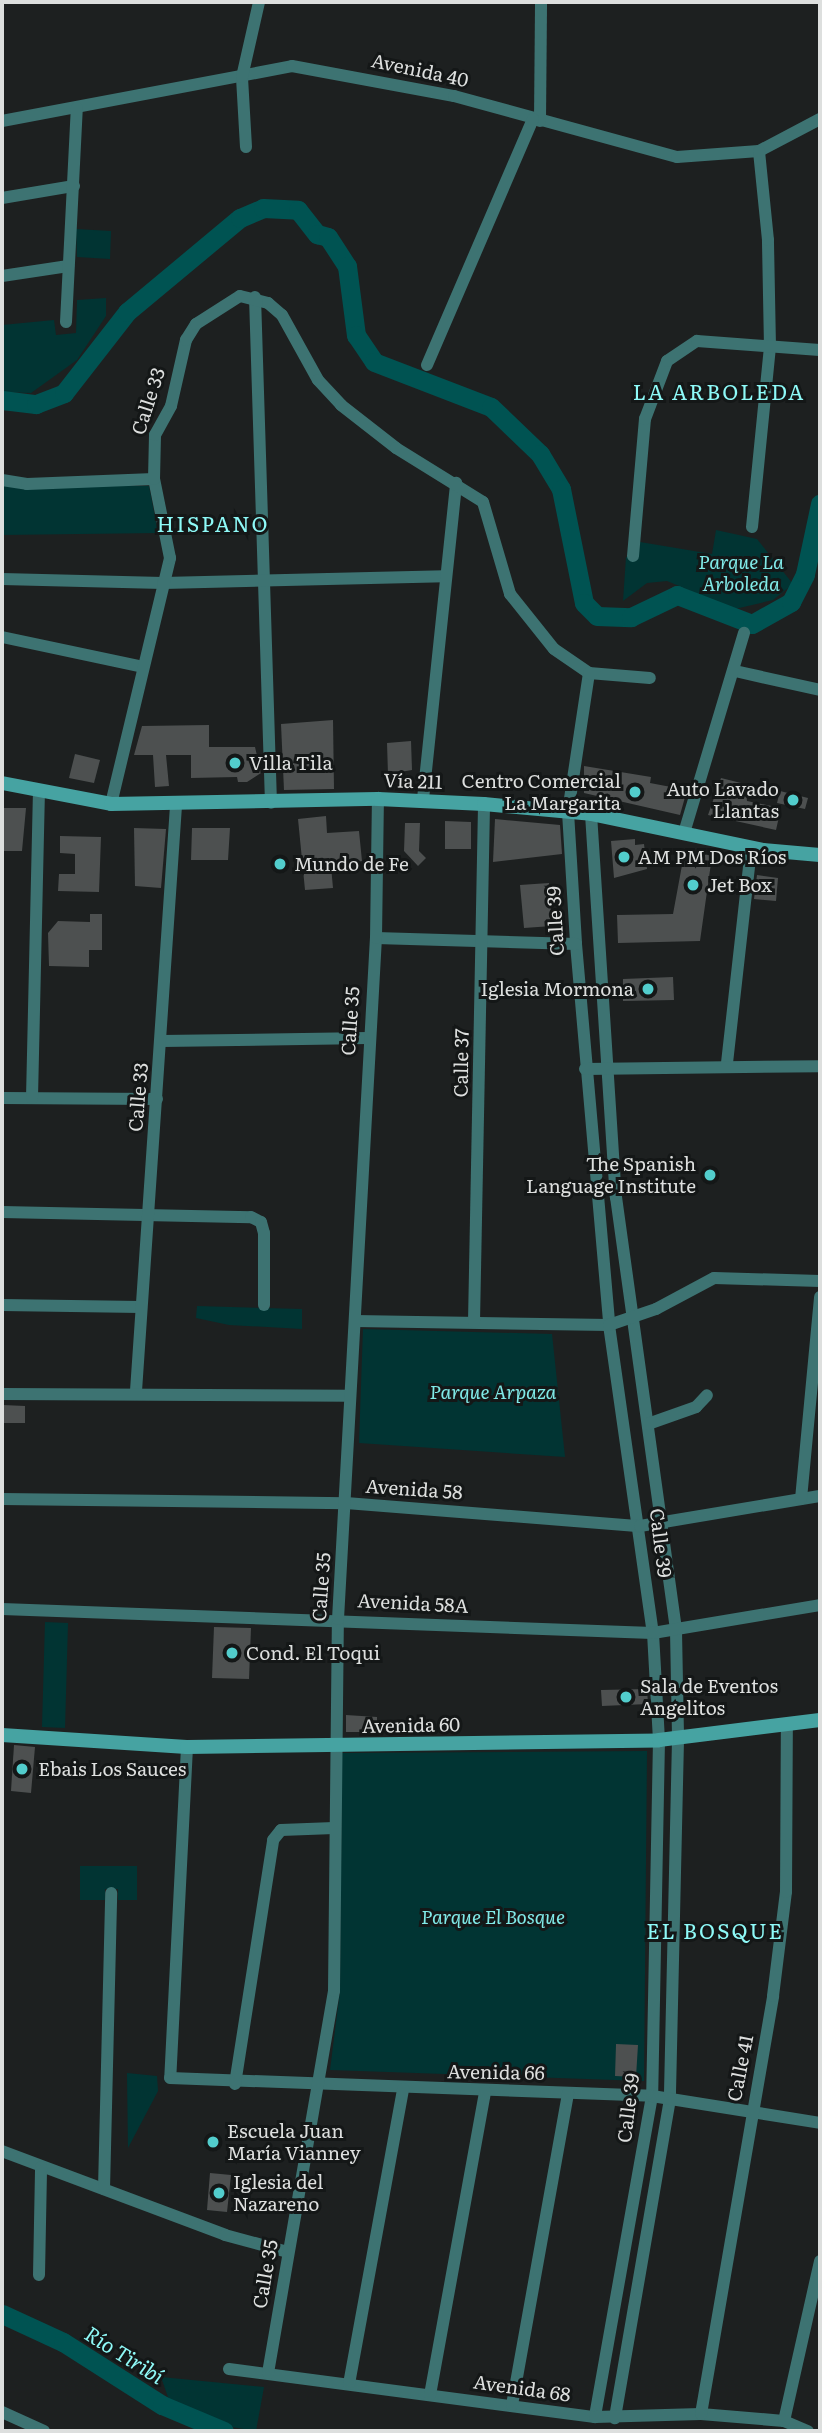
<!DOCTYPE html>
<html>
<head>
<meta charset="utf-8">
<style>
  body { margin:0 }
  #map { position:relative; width:822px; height:2433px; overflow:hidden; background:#1d2020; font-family:Literata,serif }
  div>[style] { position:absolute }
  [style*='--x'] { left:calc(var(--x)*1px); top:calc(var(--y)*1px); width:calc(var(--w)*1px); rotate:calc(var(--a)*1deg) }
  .green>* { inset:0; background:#013433 }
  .river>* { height:19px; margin:-9.5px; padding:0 9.5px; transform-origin:9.5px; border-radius:9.5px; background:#005352 }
  .building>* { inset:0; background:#4d5050 }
  .street>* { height:12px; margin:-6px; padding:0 6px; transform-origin:6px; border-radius:6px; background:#3d7372 }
  .secondary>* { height:14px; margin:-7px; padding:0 7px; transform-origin:7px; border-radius:7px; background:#46a3a2 }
  .dots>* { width:19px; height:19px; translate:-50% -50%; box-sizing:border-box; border:4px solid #141717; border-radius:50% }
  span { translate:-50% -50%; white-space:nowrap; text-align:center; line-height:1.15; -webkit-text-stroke:6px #141717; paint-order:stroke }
  .street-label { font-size:19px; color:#dddfde }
  .park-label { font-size:19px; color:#80eae8; font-style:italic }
  .poi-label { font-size:19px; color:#dddfde }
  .left { translate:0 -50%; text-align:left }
  .right { translate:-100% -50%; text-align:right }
  .neighbourhood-label { font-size:21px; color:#8efaf8; letter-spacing:2px }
  .water-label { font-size:21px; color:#8ff9f7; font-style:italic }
  .frame { position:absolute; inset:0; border:4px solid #dddfde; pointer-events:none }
</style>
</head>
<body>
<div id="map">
  <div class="green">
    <div style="clip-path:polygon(76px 229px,111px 231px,110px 259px,77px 257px)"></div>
    <div style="clip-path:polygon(106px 298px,106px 316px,77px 360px,31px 393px,2px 392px,2px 325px,54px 320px,56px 335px,76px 333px,77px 300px)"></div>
    <div style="clip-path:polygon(2px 486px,149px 486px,158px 533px,2px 535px)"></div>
    <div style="clip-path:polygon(716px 530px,757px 539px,793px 584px,773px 600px,735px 609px,667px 581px,647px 583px,623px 601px,626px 557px,638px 558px,640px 542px,712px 554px)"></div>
    <div style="clip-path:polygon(197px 1306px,302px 1309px,302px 1329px,229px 1325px,196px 1318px)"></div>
    <div style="clip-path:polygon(363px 1329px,552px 1334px,565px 1457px,359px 1443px)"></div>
    <div style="clip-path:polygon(45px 1622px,68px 1623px,65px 1728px,42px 1727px)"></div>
    <div style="clip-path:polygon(647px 1751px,644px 2081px,330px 2070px,340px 1991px,342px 1753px)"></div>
    <div style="clip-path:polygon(80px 1866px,137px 1866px,137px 1900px,118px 1900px,118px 1889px,105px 1889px,105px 1900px,80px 1900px)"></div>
    <div style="clip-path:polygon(127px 2073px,157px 2076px,158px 2091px,128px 2148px)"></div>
    <div style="clip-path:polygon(161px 2377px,264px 2387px,256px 2431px,225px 2426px,169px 2400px)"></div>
  </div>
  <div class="river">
    <div style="--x:2;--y:400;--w:34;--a:7"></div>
    <div style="--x:36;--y:404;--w:30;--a:-21"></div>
    <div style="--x:64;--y:393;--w:103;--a:-52.1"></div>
    <div style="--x:127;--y:312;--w:147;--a:-39.8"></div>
    <div style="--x:240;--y:218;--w:25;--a:-23"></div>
    <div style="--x:263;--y:208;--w:35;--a:3"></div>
    <div style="--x:298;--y:210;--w:31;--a:52"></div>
    <div style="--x:317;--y:234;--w:11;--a:15"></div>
    <div style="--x:328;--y:237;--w:35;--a:57"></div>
    <div style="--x:347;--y:266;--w:70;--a:82.6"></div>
    <div style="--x:356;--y:335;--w:32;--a:56"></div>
    <div style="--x:374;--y:362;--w:125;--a:21"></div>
    <div style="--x:491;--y:407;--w:68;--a:43.8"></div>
    <div style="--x:540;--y:454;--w:41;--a:59"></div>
    <div style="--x:561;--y:489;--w:116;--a:78.6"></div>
    <div style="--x:584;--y:603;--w:18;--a:45"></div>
    <div style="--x:597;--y:616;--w:34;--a:2"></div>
    <div style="--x:631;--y:617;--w:51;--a:-25.6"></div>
    <div style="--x:677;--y:595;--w:80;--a:21.1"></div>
    <div style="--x:752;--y:624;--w:45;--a:-29.4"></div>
    <div style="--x:791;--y:602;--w:31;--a:-63"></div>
    <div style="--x:805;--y:574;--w:72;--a:-77.9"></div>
    <div style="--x:2;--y:2314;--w:67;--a:24.7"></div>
    <div style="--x:63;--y:2342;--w:117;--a:32.5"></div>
    <div style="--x:162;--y:2405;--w:67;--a:22.8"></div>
  </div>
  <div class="building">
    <div style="clip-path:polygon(333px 720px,334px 789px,284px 790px,281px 724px)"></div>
    <div style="clip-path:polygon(209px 725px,209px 747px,255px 747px,261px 773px,247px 782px,238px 782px,237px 777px,191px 778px,191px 755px,166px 755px,169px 786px,155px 787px,153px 755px,134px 755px,142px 726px)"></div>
    <div style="clip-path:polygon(411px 741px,412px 770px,388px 774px,387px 743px)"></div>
    <div style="clip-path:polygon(75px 754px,100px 760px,94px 783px,69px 778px)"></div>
    <div style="clip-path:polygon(584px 766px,651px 777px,650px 783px,687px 790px,680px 815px,584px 793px)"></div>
    <div style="clip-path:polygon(721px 778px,745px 784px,747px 801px,781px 808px,776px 830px,708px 815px)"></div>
    <div style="clip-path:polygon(780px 791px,808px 798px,805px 809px,777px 803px)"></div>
    <div style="clip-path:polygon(4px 808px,26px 808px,22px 851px,2px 851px)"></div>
    <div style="clip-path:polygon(326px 816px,327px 833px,359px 831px,362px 861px,331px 866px,333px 888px,305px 890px,298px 819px)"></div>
    <div style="clip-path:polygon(495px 819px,560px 825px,562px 854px,493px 862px)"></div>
    <div style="clip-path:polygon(445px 821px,471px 822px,471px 849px,445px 849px)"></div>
    <div style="clip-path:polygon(405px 823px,420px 823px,419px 851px,426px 858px,418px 866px,404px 851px)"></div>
    <div style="clip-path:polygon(134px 828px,166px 829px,161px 888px,135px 886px)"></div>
    <div style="clip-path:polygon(192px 828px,230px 828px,228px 860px,191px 860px)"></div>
    <div style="clip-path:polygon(60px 836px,101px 837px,99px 892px,58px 891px,59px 874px,75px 874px,75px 854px,60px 853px)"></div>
    <div style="clip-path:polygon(635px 839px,635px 845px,644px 844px,647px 869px,614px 878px,611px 841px)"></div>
    <div style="clip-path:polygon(685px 849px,712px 856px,700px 941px,618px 943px,617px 915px,673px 914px)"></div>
    <div style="clip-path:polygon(757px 875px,778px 878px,776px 901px,754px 899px)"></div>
    <div style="clip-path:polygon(549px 883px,552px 926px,524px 928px,520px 885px)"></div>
    <div style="clip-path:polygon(90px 914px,102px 914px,102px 950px,89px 950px,89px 967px,49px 966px,48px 933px,58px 921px,90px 922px)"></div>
    <div style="clip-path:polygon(673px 977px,674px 1000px,623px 1001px,623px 979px)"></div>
    <div style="clip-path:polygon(3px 1405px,25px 1406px,25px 1423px,3px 1423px)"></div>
    <div style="clip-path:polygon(214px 1627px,251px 1628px,249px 1679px,212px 1678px)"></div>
    <div style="clip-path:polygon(647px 1689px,648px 1704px,602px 1706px,601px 1690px)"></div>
    <div style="clip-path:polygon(346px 1715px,377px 1717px,377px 1732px,346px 1732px)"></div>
    <div style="clip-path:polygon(14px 1745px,35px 1747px,31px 1793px,11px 1791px)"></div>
    <div style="clip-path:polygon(616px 2044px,638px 2045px,636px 2077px,615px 2076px)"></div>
    <div style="clip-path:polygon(210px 2173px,231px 2175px,227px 2212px,207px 2210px)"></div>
  </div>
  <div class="street">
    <div style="--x:2;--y:121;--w:295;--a:-10.7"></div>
    <div style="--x:292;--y:66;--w:165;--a:10.5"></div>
    <div style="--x:454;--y:96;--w:231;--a:15.3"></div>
    <div style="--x:677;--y:157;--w:82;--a:-4.2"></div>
    <div style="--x:759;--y:151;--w:69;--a:-27.7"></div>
    <div style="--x:540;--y:121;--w:119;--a:-89.5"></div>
    <div style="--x:246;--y:147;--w:70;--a:-93.3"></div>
    <div style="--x:242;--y:77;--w:77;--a:-77.2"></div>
    <div style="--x:2;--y:198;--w:73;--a:-9.5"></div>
    <div style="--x:2;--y:276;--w:67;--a:-8.6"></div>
    <div style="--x:255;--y:297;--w:506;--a:88.19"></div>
    <div style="--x:66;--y:322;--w:214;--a:-87.1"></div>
    <div style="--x:427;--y:365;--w:268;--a:-66.7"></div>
    <div style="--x:2;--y:480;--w:25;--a:9"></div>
    <div style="--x:27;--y:484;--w:127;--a:-2.3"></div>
    <div style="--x:752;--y:527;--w:181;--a:-84.3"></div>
    <div style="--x:770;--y:347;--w:107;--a:-91.1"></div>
    <div style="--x:768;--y:240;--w:89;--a:-95.8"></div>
    <div style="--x:633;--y:556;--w:138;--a:-85"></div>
    <div style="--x:645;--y:419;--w:62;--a:-69.2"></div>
    <div style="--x:667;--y:361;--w:36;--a:-34"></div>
    <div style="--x:697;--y:341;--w:123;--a:4.2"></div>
    <div style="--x:2;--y:579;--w:161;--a:1.4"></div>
    <div style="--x:163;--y:583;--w:281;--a:-1.4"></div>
    <div style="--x:2;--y:637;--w:144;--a:12"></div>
    <div style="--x:735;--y:671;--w:87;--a:12.6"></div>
    <div style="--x:589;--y:673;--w:141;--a:98.6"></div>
    <div style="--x:568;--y:812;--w:132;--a:86.5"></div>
    <div style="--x:576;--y:944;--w:382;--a:85"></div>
    <div style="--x:609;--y:1325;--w:311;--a:81.9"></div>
    <div style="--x:653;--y:1633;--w:107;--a:86.8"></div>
    <div style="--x:659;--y:1740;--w:356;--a:91.1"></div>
    <div style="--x:652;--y:2096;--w:326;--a:100.1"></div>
    <div style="--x:423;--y:799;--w:318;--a:-84"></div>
    <div style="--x:111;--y:804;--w:253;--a:-76.5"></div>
    <div style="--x:170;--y:558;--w:81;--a:-101.4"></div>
    <div style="--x:154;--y:479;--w:44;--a:-88.7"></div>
    <div style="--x:155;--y:435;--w:33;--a:-61"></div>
    <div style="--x:171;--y:406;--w:68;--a:-77.2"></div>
    <div style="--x:186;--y:340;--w:19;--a:-58"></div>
    <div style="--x:196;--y:324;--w:52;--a:-32.5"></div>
    <div style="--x:240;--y:296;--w:29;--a:14"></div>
    <div style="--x:268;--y:303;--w:18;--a:41"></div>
    <div style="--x:282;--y:315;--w:74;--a:61"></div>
    <div style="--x:318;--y:380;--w:34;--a:47"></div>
    <div style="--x:341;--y:405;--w:70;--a:38"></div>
    <div style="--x:396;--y:448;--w:102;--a:31.8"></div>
    <div style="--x:483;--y:502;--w:96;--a:73.6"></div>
    <div style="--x:510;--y:594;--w:70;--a:51.3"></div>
    <div style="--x:554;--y:649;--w:42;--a:34.4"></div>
    <div style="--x:589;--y:673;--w:61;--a:4.7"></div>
    <div style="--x:591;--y:814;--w:384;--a:86.3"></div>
    <div style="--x:616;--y:1197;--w:438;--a:82.1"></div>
    <div style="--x:676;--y:1631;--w:109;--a:88.9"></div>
    <div style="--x:678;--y:1740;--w:359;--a:91.3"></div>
    <div style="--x:670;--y:2099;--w:324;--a:99.8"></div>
    <div style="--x:684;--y:833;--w:209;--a:-73.3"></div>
    <div style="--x:376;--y:938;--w:200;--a:1.7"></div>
    <div style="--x:162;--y:1041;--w:206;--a:-0.8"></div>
    <div style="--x:727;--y:1063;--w:216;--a:-83.6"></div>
    <div style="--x:585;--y:1069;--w:235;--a:-0.7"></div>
    <div style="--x:2;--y:1098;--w:155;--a:0.4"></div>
    <div style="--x:32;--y:1098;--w:306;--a:-88.7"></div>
    <div style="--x:2;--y:1212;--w:249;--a:1.2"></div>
    <div style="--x:251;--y:1217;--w:11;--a:27"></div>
    <div style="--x:261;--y:1222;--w:11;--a:75"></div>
    <div style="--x:264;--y:1233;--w:72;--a:90"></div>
    <div style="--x:2;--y:1305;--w:139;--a:0.8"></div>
    <div style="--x:355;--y:1321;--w:254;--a:0.9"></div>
    <div style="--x:609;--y:1325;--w:50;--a:-18.8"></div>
    <div style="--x:656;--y:1309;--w:66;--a:-28.1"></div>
    <div style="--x:714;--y:1278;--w:106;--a:1.6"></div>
    <div style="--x:474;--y:1322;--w:518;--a:-88.89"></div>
    <div style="--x:136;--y:1391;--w:586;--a:-86.09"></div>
    <div style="--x:2;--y:1394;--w:348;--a:0.3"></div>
    <div style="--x:648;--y:1424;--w:51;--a:-19.5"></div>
    <div style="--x:696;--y:1407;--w:16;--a:-47"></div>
    <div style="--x:2;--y:1499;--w:344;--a:0.7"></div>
    <div style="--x:346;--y:1503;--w:295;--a:4.5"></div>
    <div style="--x:640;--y:1526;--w:182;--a:-9.5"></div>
    <div style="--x:801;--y:1499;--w:203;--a:-84.6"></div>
    <div style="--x:2;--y:1609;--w:651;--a:2.11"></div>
    <div style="--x:653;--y:1633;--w:169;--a:-9.5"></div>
    <div style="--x:187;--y:1747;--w:331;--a:92.9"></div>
    <div style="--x:170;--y:2078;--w:482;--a:2.1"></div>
    <div style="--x:652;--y:2096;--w:170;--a:9.1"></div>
    <div style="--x:235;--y:2084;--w:247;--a:-81.1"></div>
    <div style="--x:273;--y:1840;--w:13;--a:-51"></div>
    <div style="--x:281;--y:1830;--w:53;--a:-2.2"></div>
    <div style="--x:2;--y:2151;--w:238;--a:20.6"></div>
    <div style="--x:225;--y:2235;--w:65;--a:15.1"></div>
    <div style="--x:104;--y:2189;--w:296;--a:-88.6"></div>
    <div style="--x:39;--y:2275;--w:108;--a:-88.9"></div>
    <div style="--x:229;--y:2369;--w:369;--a:7.5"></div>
    <div style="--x:595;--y:2417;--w:106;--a:-1.6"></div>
    <div style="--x:701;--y:2414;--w:83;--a:4.8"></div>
    <div style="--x:784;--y:2421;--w:26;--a:23"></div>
    <div style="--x:268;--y:2373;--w:388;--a:-80.2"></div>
    <div style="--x:334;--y:1991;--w:372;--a:-89.4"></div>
    <div style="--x:338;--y:1619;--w:682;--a:-86.81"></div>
    <div style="--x:376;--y:938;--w:139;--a:-89.2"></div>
    <div style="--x:349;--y:2384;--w:300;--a:-79.6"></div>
    <div style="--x:430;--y:2395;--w:309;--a:-79.7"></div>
    <div style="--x:512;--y:2405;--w:317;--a:-79.8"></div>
    <div style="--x:2;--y:2412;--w:46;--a:24.3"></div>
    <div style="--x:701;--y:2414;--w:424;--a:-80.2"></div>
    <div style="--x:773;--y:1996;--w:105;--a:-82.9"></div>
    <div style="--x:786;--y:1892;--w:167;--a:-89.7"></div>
    <div style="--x:784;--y:2421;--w:164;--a:-77.3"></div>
  </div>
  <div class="secondary">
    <div style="--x:2;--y:783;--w:111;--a:10.9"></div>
    <div style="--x:111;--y:804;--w:267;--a:-1.1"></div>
    <div style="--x:378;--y:799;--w:106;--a:2.7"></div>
    <div style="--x:484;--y:804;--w:107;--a:5.3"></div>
    <div style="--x:591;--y:814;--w:176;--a:11.8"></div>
    <div style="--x:763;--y:850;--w:57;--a:5"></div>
    <div style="--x:2;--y:1735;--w:185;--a:3.7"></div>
    <div style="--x:187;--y:1747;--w:472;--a:-0.8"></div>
    <div style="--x:659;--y:1740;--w:162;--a:-7.1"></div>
  </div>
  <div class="dots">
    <div style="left:235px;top:763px;background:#52cdcc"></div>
    <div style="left:635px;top:792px;background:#52cdcc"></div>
    <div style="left:793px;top:800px;background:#52cdcc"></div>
    <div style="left:624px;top:857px;background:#52cdcc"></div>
    <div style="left:280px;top:864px;background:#52cdcc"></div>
    <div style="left:693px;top:885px;background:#52cdcc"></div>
    <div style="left:648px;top:989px;background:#52cdcc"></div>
    <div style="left:710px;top:1175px;background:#52cdcc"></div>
    <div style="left:232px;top:1653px;background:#52cdcc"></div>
    <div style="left:626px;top:1697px;background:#52cdcc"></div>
    <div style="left:22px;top:1769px;background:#52cdcc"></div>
    <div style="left:213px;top:2142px;background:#52cdcc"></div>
    <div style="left:219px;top:2193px;background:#52cdcc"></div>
  </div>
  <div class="street-label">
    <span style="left:420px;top:70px;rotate:12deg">Avenida 40</span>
    <span style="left:148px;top:401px;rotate:-72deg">Calle 33</span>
    <span style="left:413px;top:781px;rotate:2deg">Vía 211</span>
    <span style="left:555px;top:921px;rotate:-93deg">Calle 39</span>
    <span style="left:350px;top:1021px;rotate:-86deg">Calle 35</span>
    <span style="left:461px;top:1063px;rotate:-89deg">Calle 37</span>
    <span style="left:138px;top:1097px;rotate:-85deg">Calle 33</span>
    <span style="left:414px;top:1489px;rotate:4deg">Avenida 58</span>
    <span style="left:661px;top:1543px;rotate:83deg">Calle 39</span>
    <span style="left:321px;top:1587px;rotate:-86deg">Calle 35</span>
    <span style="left:413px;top:1603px;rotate:3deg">Avenida 58A</span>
    <span style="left:411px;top:1725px;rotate:-1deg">Avenida 60</span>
    <span style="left:740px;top:2068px;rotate:-79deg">Calle 41</span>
    <span style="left:496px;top:2072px;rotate:1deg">Avenida 66</span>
    <span style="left:628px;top:2108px;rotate:-83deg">Calle 39</span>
    <span style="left:265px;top:2274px;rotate:-80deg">Calle 35</span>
    <span style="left:522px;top:2388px;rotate:8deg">Avenida 68</span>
  </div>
  <div class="park-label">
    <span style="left:741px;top:573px">Parque La<br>Arboleda</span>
    <span style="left:493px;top:1392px">Parque Arpaza</span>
    <span style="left:493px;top:1917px">Parque El Bosque</span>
  </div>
  <div class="poi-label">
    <span class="left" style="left:249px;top:763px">Villa Tila</span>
    <span class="right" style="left:621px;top:792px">Centro Comercial<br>La Margarita</span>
    <span class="right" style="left:779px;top:800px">Auto Lavado<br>Llantas</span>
    <span class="left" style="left:638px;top:857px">AM PM Dos Ríos</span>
    <span class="left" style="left:294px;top:864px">Mundo de Fe</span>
    <span class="left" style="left:707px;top:885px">Jet Box</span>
    <span class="right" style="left:634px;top:989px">Iglesia Mormona</span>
    <span class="right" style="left:696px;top:1175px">The Spanish<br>Language Institute</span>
    <span class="left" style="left:246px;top:1653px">Cond. El Toqui</span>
    <span class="left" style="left:640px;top:1697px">Sala de Eventos<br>Angelitos</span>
    <span class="left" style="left:38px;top:1769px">Ebais Los Sauces</span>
    <span class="left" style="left:227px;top:2142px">Escuela Juan<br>María Vianney</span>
    <span class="left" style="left:233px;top:2193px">Iglesia del<br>Nazareno</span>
  </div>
  <div class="neighbourhood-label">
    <span style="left:719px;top:391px">LA ARBOLEDA</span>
    <span style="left:213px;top:523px">HISPANO</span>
    <span style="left:715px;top:1930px">EL BOSQUE</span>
  </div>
  <div class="water-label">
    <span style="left:125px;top:2354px;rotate:32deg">Río Tiribí</span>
  </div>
  <div class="frame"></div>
</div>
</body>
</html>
